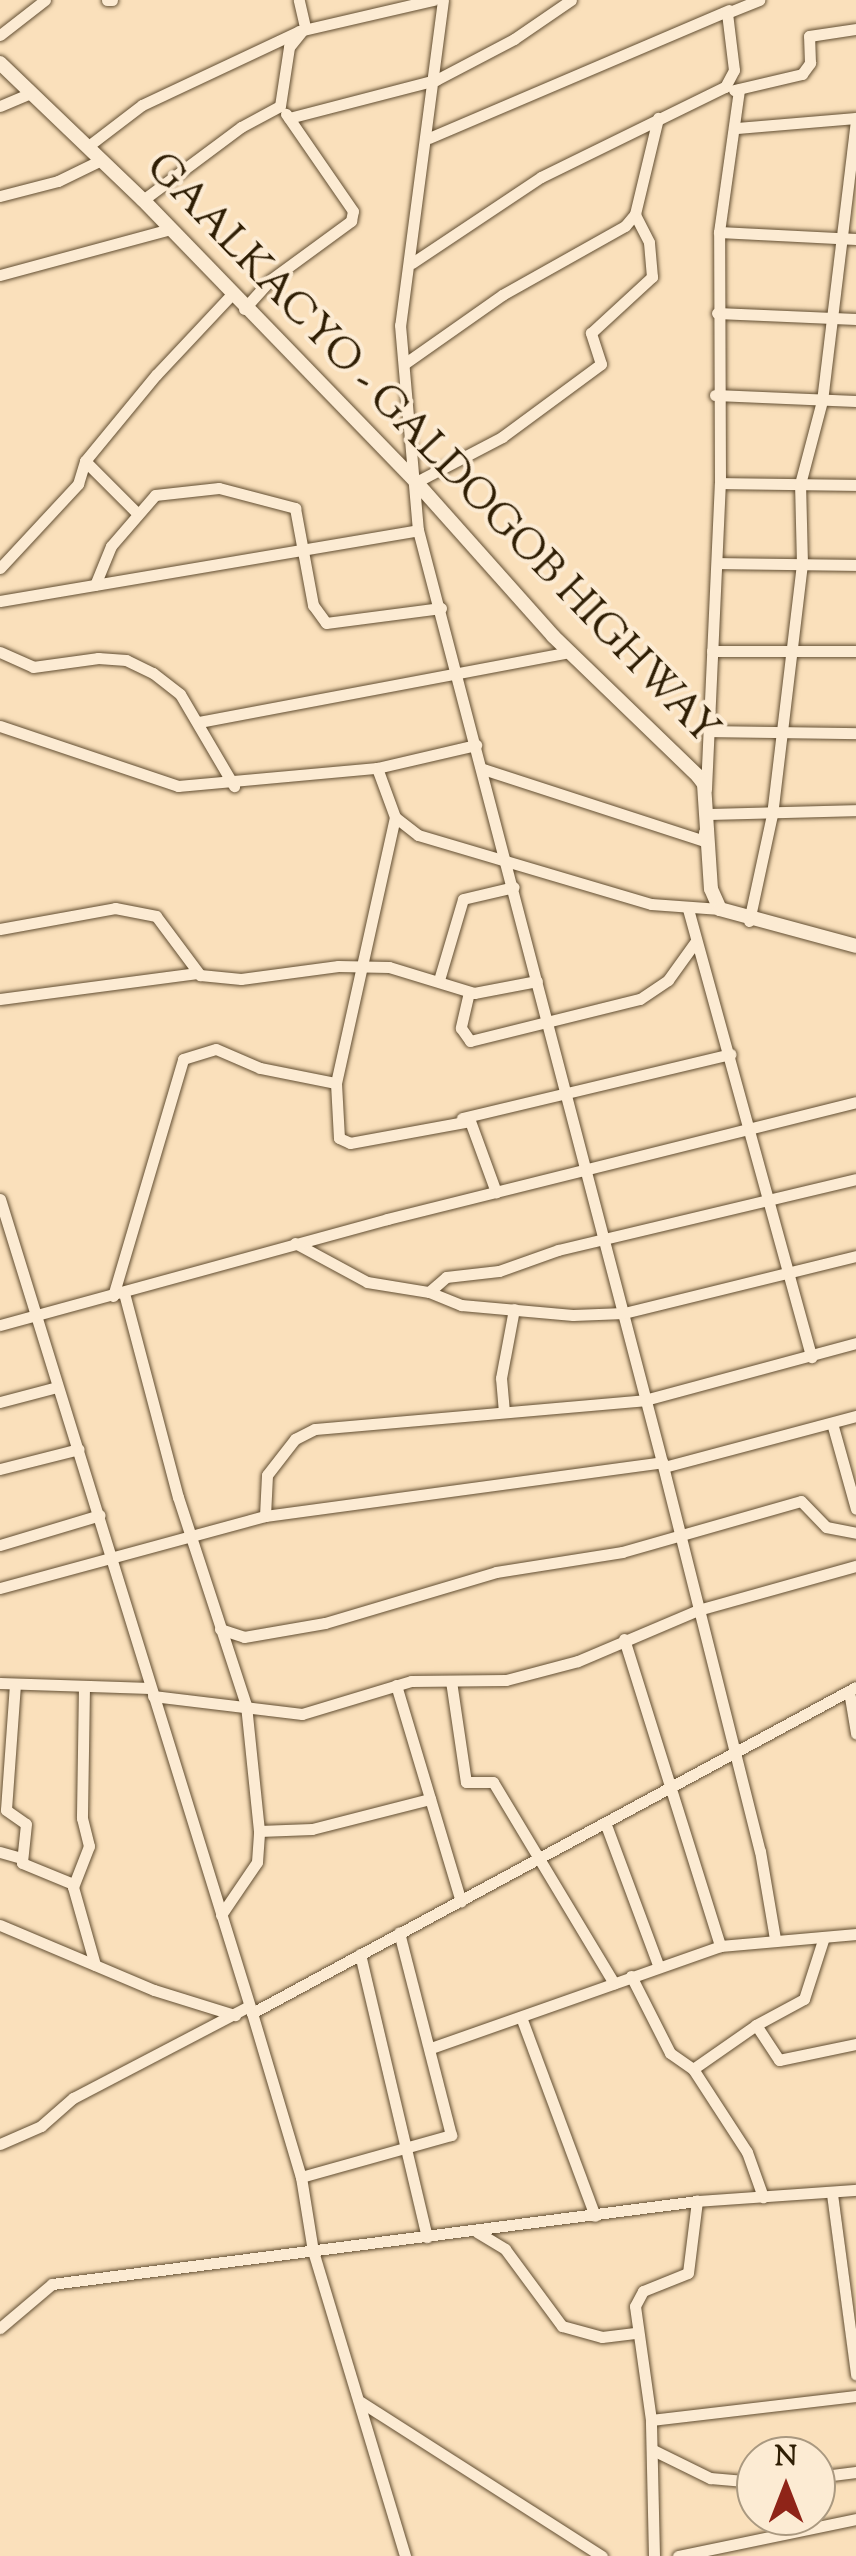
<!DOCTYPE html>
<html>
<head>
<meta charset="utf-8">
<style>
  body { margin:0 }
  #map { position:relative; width:856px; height:2556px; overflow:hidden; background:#fae0bb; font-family:"Sorts Mill Goudy",serif }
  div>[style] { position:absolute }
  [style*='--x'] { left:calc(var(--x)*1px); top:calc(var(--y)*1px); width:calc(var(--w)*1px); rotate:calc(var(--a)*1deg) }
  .roads { filter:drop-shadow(0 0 2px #624e32) drop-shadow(0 0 2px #624e32) }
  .minor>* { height:11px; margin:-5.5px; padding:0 5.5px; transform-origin:5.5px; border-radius:5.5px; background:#fcebd3 }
  .tertiary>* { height:14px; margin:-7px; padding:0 7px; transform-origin:7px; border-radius:7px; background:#fcebd3 }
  span { translate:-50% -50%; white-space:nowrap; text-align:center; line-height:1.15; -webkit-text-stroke:8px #fcebd3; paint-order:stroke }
  .street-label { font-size:42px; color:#2f1e04 }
  .north { position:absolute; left:736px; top:2436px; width:100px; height:100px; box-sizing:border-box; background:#fcebd3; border:2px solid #aa9980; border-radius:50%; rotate:0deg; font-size:28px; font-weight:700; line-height:40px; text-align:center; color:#2f1e04 }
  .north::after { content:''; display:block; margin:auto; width:35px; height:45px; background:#8f2418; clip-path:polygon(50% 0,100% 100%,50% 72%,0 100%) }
</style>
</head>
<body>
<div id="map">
  <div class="roads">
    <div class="minor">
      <div style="--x:107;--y:0;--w:5;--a:0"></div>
      <div style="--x:443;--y:0;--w:328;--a:97.5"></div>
      <div style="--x:400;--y:325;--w:206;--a:85"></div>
      <div style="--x:418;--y:530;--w:963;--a:75.33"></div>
      <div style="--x:662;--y:1462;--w:401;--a:75.9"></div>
      <div style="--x:760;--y:1851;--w:89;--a:80.3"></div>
      <div style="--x:0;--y:35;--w:57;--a:-37.9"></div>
      <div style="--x:734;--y:90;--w:70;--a:-13.2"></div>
      <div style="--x:802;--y:74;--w:14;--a:-54"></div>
      <div style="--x:810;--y:63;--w:27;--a:-92"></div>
      <div style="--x:809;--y:36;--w:48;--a:-8.5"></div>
      <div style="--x:0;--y:106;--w:34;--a:-23"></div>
      <div style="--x:289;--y:118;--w:152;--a:-14.5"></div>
      <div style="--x:436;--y:80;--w:88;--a:-27.7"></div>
      <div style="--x:514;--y:39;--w:69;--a:-34.4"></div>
      <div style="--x:737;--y:128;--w:119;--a:-4.8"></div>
      <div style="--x:429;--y:138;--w:326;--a:-23.1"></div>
      <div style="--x:87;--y:147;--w:69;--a:-37.4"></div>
      <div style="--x:142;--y:105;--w:174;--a:-25.2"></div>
      <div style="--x:299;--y:31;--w:138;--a:-13"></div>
      <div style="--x:0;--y:196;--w:60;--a:-14.5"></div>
      <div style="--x:58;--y:181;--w:48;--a:-26"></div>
      <div style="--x:143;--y:200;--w:122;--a:-36.7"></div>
      <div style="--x:241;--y:127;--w:44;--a:-28.3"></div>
      <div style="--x:280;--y:106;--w:60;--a:-81.3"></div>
      <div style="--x:289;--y:47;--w:26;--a:-51"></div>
      <div style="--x:305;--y:27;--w:28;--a:-103"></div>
      <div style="--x:719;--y:232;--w:137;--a:2.9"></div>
      <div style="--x:412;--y:263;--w:155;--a:-33.7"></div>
      <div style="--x:541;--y:177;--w:205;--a:-26.1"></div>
      <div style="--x:725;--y:87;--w:19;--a:-62"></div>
      <div style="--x:734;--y:70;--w:57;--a:-97"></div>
      <div style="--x:727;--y:13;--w:35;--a:-22"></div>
      <div style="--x:0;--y:275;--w:176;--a:-15.1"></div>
      <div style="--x:244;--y:309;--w:38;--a:-48"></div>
      <div style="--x:269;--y:281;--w:102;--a:-36.2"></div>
      <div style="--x:351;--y:221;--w:10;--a:-79"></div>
      <div style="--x:353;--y:211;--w:118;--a:-124.6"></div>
      <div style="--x:717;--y:313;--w:139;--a:2.5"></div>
      <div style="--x:404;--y:364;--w:120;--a:-35.1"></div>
      <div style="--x:502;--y:295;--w:141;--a:-29.3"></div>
      <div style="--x:625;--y:226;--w:16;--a:-50"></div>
      <div style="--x:635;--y:214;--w:99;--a:-76.5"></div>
      <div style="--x:715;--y:395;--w:141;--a:2.4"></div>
      <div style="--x:85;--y:461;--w:74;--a:45"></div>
      <div style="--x:416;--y:482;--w:97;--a:-27.6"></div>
      <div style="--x:502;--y:437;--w:123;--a:-36.4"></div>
      <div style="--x:601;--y:364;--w:33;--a:-108"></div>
      <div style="--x:591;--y:333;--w:83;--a:-42.6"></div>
      <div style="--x:652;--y:277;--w:35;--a:-95"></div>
      <div style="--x:649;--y:242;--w:31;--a:-117"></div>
      <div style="--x:720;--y:483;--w:136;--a:0.8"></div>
      <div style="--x:717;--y:563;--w:139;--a:0.8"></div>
      <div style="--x:0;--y:568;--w:115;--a:-47.1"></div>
      <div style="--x:78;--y:484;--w:24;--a:-73"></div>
      <div style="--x:85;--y:461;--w:112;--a:-50.5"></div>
      <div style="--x:156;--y:375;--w:110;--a:-46.8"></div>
      <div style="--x:95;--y:585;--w:42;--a:-67.7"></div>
      <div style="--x:111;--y:546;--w:67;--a:-49.2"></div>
      <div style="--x:155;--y:495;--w:64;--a:-6.2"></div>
      <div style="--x:219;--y:488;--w:79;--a:14.7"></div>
      <div style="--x:295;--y:508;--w:99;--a:79.5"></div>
      <div style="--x:313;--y:605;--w:22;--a:54"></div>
      <div style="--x:326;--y:623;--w:116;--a:-7.4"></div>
      <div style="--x:0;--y:601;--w:424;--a:-9.6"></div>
      <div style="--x:712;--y:651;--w:144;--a:0"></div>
      <div style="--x:0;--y:652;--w:36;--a:24"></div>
      <div style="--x:33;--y:667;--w:66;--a:-7.9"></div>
      <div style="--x:98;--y:658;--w:28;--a:4"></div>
      <div style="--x:126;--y:660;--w:30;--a:26"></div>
      <div style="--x:153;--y:673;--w:34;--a:38"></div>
      <div style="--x:180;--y:694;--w:107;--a:59.6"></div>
      <div style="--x:199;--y:722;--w:378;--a:-10.7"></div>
      <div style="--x:0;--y:726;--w:188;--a:18.6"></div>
      <div style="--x:178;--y:786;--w:200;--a:-5.2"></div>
      <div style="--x:377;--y:768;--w:52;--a:69.8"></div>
      <div style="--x:395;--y:817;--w:29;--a:38"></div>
      <div style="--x:418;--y:835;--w:243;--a:16.5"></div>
      <div style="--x:651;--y:904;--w:69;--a:4.1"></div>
      <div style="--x:709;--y:731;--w:147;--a:0.8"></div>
      <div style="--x:377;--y:768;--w:102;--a:-13.1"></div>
      <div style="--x:483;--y:769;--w:232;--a:18"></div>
      <div style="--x:704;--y:841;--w:9;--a:-90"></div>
      <div style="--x:706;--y:789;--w:306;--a:-87.4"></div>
      <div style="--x:720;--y:483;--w:251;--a:-90.2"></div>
      <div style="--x:719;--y:232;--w:144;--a:-82"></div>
      <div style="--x:705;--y:814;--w:151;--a:-1.5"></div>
      <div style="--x:395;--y:817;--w:272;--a:102.5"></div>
      <div style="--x:336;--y:1083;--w:55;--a:86.9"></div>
      <div style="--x:339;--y:1138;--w:12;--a:24"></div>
      <div style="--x:350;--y:1143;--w:122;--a:-10.4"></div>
      <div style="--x:470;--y:1121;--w:76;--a:69.9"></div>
      <div style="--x:688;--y:909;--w:465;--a:74.6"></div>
      <div style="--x:749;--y:921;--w:108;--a:-77.8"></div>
      <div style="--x:772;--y:815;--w:253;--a:-83.2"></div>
      <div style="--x:802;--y:564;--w:80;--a:-91.4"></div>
      <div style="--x:800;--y:484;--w:86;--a:-75.2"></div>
      <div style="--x:822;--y:401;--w:285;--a:-83.1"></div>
      <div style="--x:0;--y:929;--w:117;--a:-10.3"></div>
      <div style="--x:115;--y:908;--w:42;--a:11"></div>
      <div style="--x:156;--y:916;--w:74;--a:53.3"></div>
      <div style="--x:200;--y:975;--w:41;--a:5.6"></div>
      <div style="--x:241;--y:979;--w:98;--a:-7.6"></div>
      <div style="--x:338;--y:966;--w:51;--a:1.1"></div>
      <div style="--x:389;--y:967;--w:89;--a:17"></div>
      <div style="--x:474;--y:993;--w:64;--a:-10.8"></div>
      <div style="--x:439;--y:980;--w:84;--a:-73.5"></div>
      <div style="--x:463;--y:899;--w:52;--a:-13.2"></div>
      <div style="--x:469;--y:992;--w:37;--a:103"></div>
      <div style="--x:461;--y:1028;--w:16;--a:55"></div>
      <div style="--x:470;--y:1041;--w:175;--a:-13.9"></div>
      <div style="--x:640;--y:999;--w:34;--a:-34"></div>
      <div style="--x:668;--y:980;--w:48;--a:-54.3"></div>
      <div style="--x:0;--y:999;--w:199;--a:-7.5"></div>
      <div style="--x:462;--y:1118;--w:276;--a:-13.4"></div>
      <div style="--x:0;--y:1199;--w:852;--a:72.8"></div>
      <div style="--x:252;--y:2013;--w:171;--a:73.4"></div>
      <div style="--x:301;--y:2177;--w:75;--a:80.8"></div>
      <div style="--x:313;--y:2251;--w:319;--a:73.2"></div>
      <div style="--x:295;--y:1243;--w:82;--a:28.4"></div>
      <div style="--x:367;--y:1282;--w:63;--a:9.2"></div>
      <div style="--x:429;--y:1292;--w:35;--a:22"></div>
      <div style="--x:461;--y:1305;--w:112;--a:5.1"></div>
      <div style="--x:573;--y:1315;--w:51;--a:-2.2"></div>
      <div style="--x:624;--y:1313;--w:239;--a:-13.8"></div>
      <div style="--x:429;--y:1292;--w:23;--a:-41"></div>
      <div style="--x:446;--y:1277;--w:53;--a:-6.5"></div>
      <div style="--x:499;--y:1271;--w:63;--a:-19.6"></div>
      <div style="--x:558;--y:1250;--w:306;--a:-13.4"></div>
      <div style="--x:124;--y:1293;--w:211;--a:75.2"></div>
      <div style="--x:178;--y:1497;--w:219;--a:71.9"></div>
      <div style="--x:246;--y:1705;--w:127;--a:84.1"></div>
      <div style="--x:259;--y:1831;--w:53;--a:-2.2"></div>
      <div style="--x:312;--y:1829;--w:122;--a:-14.3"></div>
      <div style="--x:113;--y:1296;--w:247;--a:-73.5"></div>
      <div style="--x:183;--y:1059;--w:34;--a:-17"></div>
      <div style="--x:216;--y:1049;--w:48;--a:23.4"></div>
      <div style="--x:260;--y:1068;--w:77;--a:11.2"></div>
      <div style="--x:0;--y:1325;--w:401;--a:-15.3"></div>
      <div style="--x:387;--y:1219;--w:483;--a:-14"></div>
      <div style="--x:0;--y:1402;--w:59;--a:-14.7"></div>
      <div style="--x:504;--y:1412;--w:34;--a:-95"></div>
      <div style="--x:501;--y:1378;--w:70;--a:-79.3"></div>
      <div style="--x:832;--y:1423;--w:89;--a:74.4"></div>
      <div style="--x:664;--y:1467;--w:199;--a:-14.9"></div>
      <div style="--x:0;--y:1469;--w:81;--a:-14.2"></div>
      <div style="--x:265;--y:1516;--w:41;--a:-87.2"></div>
      <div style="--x:267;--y:1475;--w:46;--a:-52.1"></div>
      <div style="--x:295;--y:1439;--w:22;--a:-27"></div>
      <div style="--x:315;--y:1429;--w:331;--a:-5"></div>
      <div style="--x:645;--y:1400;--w:219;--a:-15.1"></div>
      <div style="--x:0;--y:1545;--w:104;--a:-16.7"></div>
      <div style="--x:0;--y:1588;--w:275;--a:-15.2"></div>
      <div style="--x:265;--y:1516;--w:401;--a:-7.7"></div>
      <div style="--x:220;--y:1629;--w:25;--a:18"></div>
      <div style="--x:244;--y:1637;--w:82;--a:-9.8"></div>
      <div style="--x:325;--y:1623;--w:178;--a:-16.6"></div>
      <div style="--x:496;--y:1572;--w:128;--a:-9"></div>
      <div style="--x:622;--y:1552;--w:186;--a:-15.9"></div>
      <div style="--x:801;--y:1501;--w:36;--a:46"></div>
      <div style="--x:826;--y:1527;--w:31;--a:11"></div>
      <div style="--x:624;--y:1639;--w:322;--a:72.6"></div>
      <div style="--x:451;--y:1681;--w:102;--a:81.6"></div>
      <div style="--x:466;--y:1782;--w:27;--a:0"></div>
      <div style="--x:493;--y:1782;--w:235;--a:59"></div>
      <div style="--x:0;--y:1683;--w:150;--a:1.9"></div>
      <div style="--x:15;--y:1684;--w:126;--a:94.1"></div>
      <div style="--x:6;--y:1810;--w:24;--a:35"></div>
      <div style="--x:26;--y:1824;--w:39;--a:96"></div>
      <div style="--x:22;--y:1863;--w:55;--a:22.4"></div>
      <div style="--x:396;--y:1685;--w:226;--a:73.3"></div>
      <div style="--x:84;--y:1687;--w:131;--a:90.9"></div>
      <div style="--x:82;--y:1818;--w:29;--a:76"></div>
      <div style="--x:89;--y:1846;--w:44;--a:111.3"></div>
      <div style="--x:73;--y:1887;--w:81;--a:74.2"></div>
      <div style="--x:849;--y:1691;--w:43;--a:80.5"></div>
      <div style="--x:153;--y:1696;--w:150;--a:6.9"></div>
      <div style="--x:302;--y:1714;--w:114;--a:-16.8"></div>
      <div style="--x:411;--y:1681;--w:95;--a:-0.6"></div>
      <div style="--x:506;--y:1680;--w:74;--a:-14.8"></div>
      <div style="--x:578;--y:1661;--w:130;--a:-23"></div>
      <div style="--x:698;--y:1610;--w:164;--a:-15.6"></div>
      <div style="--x:606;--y:1825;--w:149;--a:69.6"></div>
      <div style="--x:0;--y:1852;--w:22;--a:16"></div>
      <div style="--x:221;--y:1915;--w:64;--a:-55.8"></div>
      <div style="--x:257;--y:1862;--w:31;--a:-86"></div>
      <div style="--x:0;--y:1925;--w:167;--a:22.9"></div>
      <div style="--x:154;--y:1990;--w:85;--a:17.2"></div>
      <div style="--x:824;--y:1937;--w:65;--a:107.9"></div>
      <div style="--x:804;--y:1999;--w:55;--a:151.6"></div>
      <div style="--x:756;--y:2025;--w:42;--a:56.7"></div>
      <div style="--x:779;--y:2060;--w:79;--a:-11.7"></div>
      <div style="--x:360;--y:1954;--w:291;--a:76.7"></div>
      <div style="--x:631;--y:1976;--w:86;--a:63.1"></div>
      <div style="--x:670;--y:2053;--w:28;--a:35"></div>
      <div style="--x:693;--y:2069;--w:99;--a:57"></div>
      <div style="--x:747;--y:2152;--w:48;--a:70.4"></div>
      <div style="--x:252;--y:2013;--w:686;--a:-28.36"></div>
      <div style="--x:521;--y:2017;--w:212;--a:69.6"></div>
      <div style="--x:431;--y:2048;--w:306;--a:-19.4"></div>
      <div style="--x:720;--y:1946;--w:137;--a:-5"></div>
      <div style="--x:693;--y:2069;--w:77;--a:-34.9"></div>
      <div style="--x:0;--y:2144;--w:45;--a:-23.7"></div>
      <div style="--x:41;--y:2126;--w:43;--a:-41.2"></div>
      <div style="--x:73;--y:2098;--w:199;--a:-27.6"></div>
      <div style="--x:301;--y:2177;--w:156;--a:-15.6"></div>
      <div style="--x:451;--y:2135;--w:209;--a:-104.4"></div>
      <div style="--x:832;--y:2194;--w:182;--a:82.4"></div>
      <div style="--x:477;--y:2232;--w:33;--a:31"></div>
      <div style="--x:505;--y:2249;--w:96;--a:53.5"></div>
      <div style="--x:562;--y:2326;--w:41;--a:15.4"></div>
      <div style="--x:602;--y:2337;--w:35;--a:-7"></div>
      <div style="--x:0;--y:2328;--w:68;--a:-40.2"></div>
      <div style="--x:52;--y:2284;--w:650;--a:-7.33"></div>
      <div style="--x:697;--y:2201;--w:159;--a:-4"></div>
      <div style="--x:361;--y:2402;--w:286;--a:32.6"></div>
      <div style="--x:651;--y:2420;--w:206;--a:-6.7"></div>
      <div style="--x:653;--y:2450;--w:64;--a:26.2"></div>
      <div style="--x:710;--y:2478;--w:46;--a:5"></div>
      <div style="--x:816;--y:2477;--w:40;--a:-7.1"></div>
      <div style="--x:654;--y:2556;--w:136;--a:-91.3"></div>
      <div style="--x:651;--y:2420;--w:115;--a:-98"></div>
      <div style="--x:635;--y:2306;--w:17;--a:-62"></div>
      <div style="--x:643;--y:2291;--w:48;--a:-21.8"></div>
      <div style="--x:688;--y:2273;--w:73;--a:-82.9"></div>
      <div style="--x:678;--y:2556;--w:182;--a:-11.7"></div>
    </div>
    <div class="tertiary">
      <div style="--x:0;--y:63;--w:198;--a:43.8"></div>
      <div style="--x:143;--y:200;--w:392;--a:45.9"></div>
      <div style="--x:416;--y:482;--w:206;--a:48.3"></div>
      <div style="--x:553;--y:636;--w:202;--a:44"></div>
      <div style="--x:698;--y:776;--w:10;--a:53"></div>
      <div style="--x:704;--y:784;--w:105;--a:86.2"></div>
      <div style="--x:711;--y:889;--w:22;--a:66"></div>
      <div style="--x:720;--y:909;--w:141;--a:15.2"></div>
    </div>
  </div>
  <div class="street-label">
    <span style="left:431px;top:450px;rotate:46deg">GAALKACYO - GALDOGOB HIGHWAY</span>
  </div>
  <div class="north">N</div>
</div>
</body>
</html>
